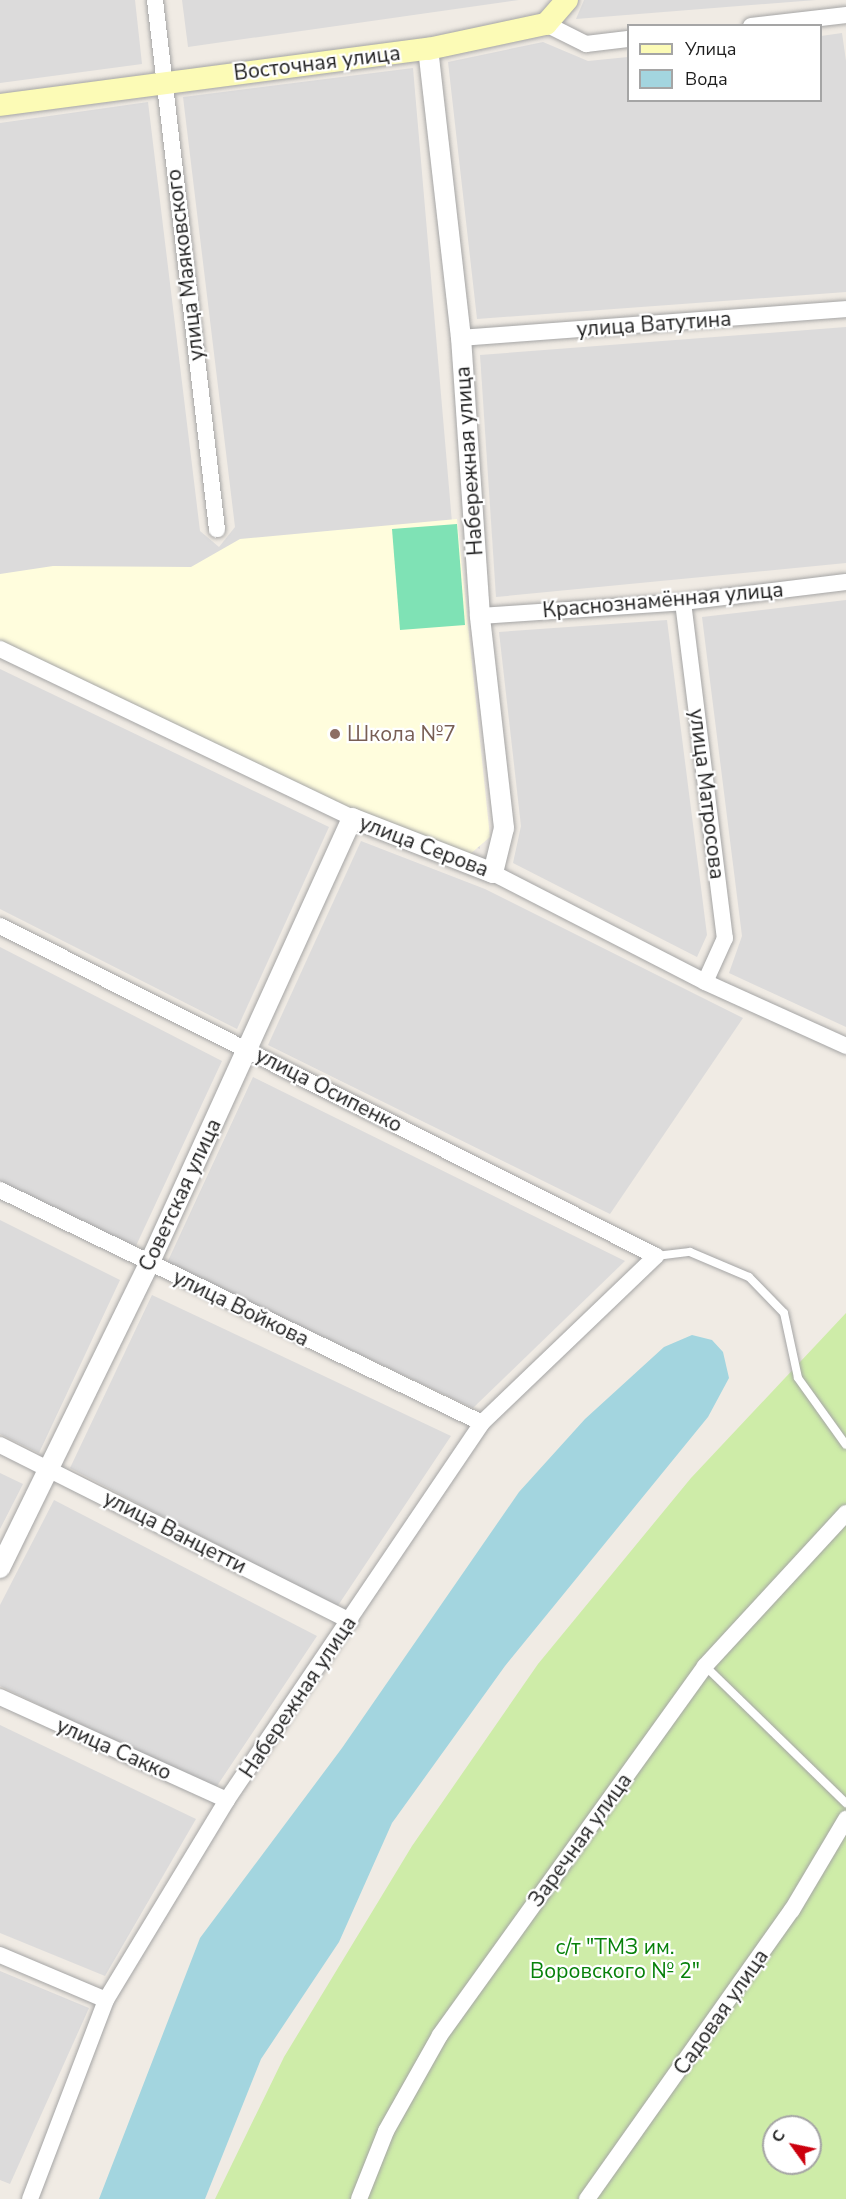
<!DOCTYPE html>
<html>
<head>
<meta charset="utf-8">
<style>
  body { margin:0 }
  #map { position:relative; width:846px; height:2199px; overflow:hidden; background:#f0ebe4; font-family:"Nunito Sans",sans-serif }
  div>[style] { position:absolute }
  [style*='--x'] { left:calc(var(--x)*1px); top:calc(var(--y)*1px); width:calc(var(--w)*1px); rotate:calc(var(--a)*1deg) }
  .residential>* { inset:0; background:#dcdbdb }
  .education>* { inset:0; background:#fffddd }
  .grass>* { inset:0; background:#ceeca8 }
  .pitch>* { inset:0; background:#7fe2b5 }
  .water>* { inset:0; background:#a3d5df }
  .roads { filter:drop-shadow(0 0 2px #a5a5a5) drop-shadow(0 0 2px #a5a5a5) }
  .service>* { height:8px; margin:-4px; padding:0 4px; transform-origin:4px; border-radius:4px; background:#fff }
  .minor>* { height:16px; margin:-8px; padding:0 8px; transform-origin:8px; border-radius:8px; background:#fff }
  .tertiary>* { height:20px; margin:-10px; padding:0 10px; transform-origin:10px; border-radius:10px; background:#fff }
  .secondary>* { height:22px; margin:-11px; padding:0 11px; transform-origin:11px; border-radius:11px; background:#fcfbb6 }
  .dots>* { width:16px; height:16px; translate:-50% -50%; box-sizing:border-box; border:3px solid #fff; border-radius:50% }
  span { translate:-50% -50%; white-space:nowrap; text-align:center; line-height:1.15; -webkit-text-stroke:4.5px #fff; paint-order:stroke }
  .street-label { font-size:21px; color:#1e1e1e }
  .education-label { font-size:21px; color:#785e54 }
  .left { translate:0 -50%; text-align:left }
  .park-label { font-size:21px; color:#07810a }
  .legend { position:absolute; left:627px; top:24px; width:195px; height:78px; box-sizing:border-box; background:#fff; border:2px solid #a5a5a5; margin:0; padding:8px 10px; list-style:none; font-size:18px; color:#1e1e1e }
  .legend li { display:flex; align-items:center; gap:12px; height:30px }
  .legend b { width:30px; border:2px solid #a5a5a5 }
  .north { position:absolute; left:762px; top:2115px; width:60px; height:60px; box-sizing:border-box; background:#fff; border:2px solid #a5a5a5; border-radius:50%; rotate:303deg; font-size:16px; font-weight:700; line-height:24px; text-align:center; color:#1e1e1e }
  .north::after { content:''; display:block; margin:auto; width:21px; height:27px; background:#cc000d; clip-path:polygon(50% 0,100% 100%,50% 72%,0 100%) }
</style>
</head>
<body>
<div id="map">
  <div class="residential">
    <div style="clip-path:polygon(0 0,135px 0,142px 64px,0 83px)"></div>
    <div style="clip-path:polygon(182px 0,519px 0,188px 47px)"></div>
    <div style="clip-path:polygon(584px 0,816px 0,576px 19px)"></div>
    <div style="clip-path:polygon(842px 33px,846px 61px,846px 292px,477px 319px,448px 62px,543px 42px,588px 61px,628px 57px,628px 100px,820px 100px,821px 36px)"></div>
    <div style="clip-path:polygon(413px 68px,480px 849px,359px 802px,0 630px,0 123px,148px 102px,200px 531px,219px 547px,235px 527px,183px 97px)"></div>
    <div style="clip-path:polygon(846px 327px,846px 563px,496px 597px,480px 355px)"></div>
    <div style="clip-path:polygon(846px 600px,846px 1027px,729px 973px,742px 936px,702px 617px)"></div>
    <div style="clip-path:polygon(667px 620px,707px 935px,697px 957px,513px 863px,521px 826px,499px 632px)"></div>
    <div style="clip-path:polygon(0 669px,329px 827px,237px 1029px,0 909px)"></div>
    <div style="clip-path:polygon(361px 841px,485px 889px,743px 1018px,610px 1214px,268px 1045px)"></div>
    <div style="clip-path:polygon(0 947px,222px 1061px,135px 1248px,0 1181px)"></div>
    <div style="clip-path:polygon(253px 1077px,625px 1261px,473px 1408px,167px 1263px)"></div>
    <div style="clip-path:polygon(0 1220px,120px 1280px,39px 1453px,0 1434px)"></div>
    <div style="clip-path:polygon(152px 1295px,451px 1436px,337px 1607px,70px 1468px)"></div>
    <div style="clip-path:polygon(0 1473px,23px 1484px,0 1529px)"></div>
    <div style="clip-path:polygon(54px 1500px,317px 1636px,215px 1789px,0 1686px,0 1605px)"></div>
    <div style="clip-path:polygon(0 1725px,196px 1819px,105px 1976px,0 1933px)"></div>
    <div style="clip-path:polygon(0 1971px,89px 2008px,10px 2184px,0 2180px)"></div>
  </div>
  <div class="education">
    <div style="clip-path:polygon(457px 519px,490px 837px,469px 855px,342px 805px,0 645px,0 574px,53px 566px,191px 567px,240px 539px)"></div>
  </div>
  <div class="grass">
    <div style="clip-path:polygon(evenodd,846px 1313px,846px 2199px,215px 2199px,284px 2057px,412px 1846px,538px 1664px,691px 1478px,846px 1313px,774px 2127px,810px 2127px,810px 2163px,774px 2163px,774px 2127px)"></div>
  </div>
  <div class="pitch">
    <div style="clip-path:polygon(457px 524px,465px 625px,400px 630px,392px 529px)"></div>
  </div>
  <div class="water">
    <div style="clip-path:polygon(692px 1335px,712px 1340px,723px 1352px,729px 1378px,708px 1417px,505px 1666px,392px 1823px,339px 1942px,261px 2059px,205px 2199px,99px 2199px,200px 1938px,342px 1748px,519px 1492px,585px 1419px,664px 1347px)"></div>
  </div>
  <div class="roads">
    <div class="service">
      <div style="--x:656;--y:1256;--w:34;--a:-7"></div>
      <div style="--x:690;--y:1252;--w:64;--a:23"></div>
      <div style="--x:749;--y:1277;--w:50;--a:45.8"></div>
      <div style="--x:784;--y:1313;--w:66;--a:77.8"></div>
      <div style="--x:798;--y:1378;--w:82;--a:54.4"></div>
      <div style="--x:705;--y:1666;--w:197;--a:44.2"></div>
    </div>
    <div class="minor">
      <div style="--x:155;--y:0;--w:533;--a:83.32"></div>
      <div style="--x:546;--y:24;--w:45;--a:26.6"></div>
      <div style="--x:586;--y:44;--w:42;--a:-6.8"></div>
      <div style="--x:751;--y:26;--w:96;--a:-6.6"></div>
      <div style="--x:461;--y:338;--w:386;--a:-4.3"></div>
      <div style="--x:683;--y:602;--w:339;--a:82.9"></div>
      <div style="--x:725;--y:938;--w:48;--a:114.4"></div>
      <div style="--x:480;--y:616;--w:203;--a:-3.9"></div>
      <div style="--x:683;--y:602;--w:164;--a:-7"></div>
      <div style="--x:0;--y:649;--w:390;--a:25.6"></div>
      <div style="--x:493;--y:873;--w:238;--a:27.2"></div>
      <div style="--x:705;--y:982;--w:155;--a:24.4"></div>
      <div style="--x:0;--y:926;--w:734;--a:26.7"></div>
      <div style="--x:656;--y:1256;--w:241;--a:136.2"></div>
      <div style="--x:482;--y:1423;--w:455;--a:124.1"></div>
      <div style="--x:227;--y:1800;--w:234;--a:121.2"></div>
      <div style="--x:106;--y:2000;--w:213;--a:110.9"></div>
      <div style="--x:0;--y:1190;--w:535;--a:25.8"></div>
      <div style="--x:0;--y:1445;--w:392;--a:26.7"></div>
      <div style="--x:0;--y:1697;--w:249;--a:24.4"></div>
      <div style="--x:0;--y:1955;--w:115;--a:23"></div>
      <div style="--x:359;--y:2199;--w:73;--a:-68.3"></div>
      <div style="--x:386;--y:2131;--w:110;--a:-60.6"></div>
      <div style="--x:440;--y:2035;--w:454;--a:-54.3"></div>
      <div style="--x:705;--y:1666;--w:208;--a:-47.3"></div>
      <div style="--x:587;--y:2199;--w:354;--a:-54.7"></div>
      <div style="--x:792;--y:1910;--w:106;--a:-59.3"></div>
    </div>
    <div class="tertiary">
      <div style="--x:0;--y:1568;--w:339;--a:-63.9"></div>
      <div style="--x:149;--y:1264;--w:490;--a:-65.5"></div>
      <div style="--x:352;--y:818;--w:151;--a:21.3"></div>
      <div style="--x:493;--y:873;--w:46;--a:-76.3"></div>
      <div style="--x:504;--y:828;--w:213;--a:-96.5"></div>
      <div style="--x:480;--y:616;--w:279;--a:-93.9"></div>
      <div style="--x:461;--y:338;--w:291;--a:-96.5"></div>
    </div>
    <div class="secondary">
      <div style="--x:0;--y:105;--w:432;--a:-7.5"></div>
      <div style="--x:428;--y:49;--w:121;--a:-12"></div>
      <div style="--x:546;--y:24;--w:32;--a:-49"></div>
    </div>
  </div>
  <div class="dots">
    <div style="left:335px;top:734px;background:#8d6e63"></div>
  </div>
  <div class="street-label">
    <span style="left:317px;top:63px;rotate:-7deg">Восточная улица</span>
    <span style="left:185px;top:265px;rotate:-97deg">улица Маяковского</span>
    <span style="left:654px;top:324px;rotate:-4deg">улица Ватутина</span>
    <span style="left:469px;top:461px;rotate:-94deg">Набережная улица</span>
    <span style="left:663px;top:600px;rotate:-5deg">Краснознамённая улица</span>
    <span style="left:707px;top:794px;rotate:83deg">улица Матросова</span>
    <span style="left:424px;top:846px;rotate:21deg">улица Серова</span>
    <span style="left:329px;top:1090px;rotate:27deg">улица Осипенко</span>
    <span style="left:180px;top:1195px;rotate:-65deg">Советская улица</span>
    <span style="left:241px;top:1308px;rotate:26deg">улица Войкова</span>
    <span style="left:175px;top:1532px;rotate:27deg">улица Ванцетти</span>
    <span style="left:298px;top:1697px;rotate:-56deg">Набережная улица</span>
    <span style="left:114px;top:1749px;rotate:24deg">улица Сакко</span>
    <span style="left:580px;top:1840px;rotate:-54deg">Заречная улица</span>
    <span style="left:721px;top:2012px;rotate:-55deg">Садовая улица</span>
  </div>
  <div class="education-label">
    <span class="left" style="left:347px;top:734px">Школа №7</span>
  </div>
  <div class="park-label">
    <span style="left:615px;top:1959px">с/т "ТМЗ им.<br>Воровского № 2"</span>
  </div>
  <ul class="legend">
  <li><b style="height:8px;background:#fcfbb6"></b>Улица</li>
  <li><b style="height:16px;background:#a3d5df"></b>Вода</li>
  </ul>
  <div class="north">С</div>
</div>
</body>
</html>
